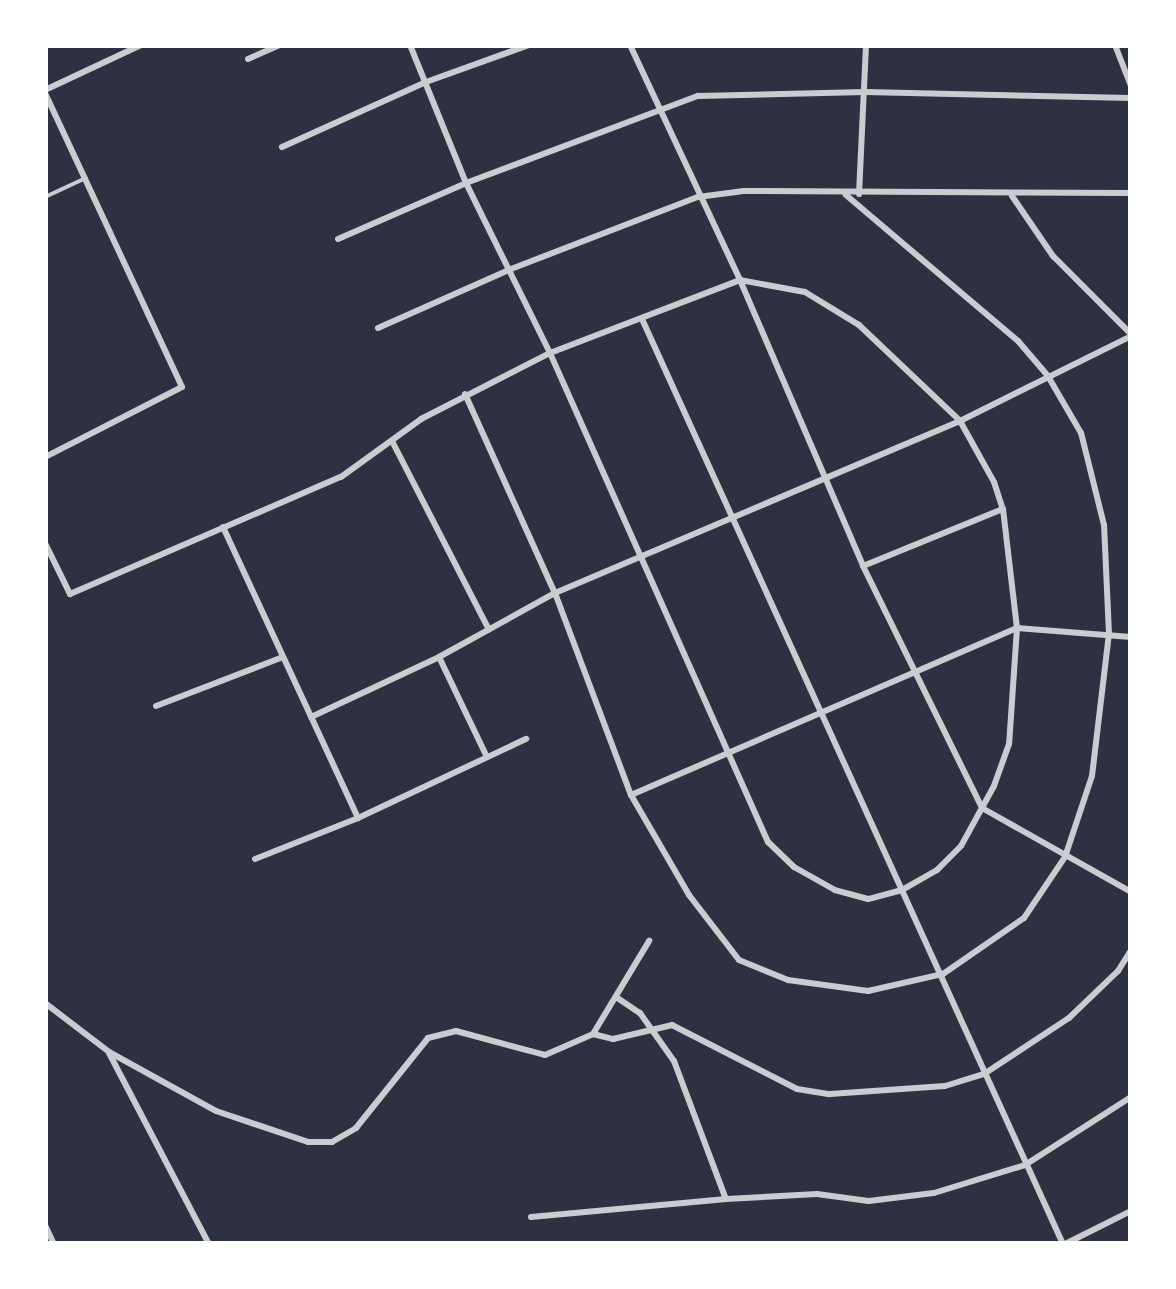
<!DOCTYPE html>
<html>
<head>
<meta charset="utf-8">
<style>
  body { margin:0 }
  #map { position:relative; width:1176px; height:1289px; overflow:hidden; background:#2d3142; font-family:Mulish,sans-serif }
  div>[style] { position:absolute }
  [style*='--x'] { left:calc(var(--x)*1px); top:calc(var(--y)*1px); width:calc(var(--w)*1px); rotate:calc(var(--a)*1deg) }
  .service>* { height:4px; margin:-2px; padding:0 2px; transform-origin:2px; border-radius:2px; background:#caccd0 }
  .minor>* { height:6px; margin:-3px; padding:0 3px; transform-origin:3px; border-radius:3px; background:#caccd0 }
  span { translate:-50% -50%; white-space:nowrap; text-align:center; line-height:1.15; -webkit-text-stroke:8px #fff; paint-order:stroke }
  .frame { position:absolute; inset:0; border:48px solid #fff; pointer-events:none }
</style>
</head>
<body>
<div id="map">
  <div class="service">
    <div style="--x:45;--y:197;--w:45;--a:-24.9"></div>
  </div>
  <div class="minor">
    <div style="--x:630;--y:45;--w:259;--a:64.9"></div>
    <div style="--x:740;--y:280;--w:311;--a:66.7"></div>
    <div style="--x:863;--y:566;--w:270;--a:63.8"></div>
    <div style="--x:982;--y:808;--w:171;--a:29.4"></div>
    <div style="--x:1115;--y:45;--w:44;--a:68.7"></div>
    <div style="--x:248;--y:59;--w:34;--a:-24"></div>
    <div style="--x:45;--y:90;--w:106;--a:-25.1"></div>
    <div style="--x:45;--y:93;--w:324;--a:65"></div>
    <div style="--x:182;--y:387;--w:154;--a:152.9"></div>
    <div style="--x:282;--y:147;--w:158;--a:-24.3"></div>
    <div style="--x:426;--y:82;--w:109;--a:-19.8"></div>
    <div style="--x:859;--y:194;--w:149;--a:-87.3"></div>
    <div style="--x:1012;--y:196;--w:73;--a:55.7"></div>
    <div style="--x:1053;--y:256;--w:110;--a:45"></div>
    <div style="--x:338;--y:239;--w:140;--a:-23.6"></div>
    <div style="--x:466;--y:183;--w:248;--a:-20.6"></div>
    <div style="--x:698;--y:96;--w:167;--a:-1.4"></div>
    <div style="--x:865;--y:92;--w:266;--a:1.3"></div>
    <div style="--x:642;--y:319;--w:1016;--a:65.53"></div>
    <div style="--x:378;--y:328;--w:145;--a:-23.9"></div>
    <div style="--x:511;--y:269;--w:200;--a:-21.1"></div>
    <div style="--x:698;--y:197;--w:46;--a:-7.4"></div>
    <div style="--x:744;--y:191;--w:387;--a:0.3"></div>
    <div style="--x:465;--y:394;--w:218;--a:65.7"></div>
    <div style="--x:555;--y:593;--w:216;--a:69.4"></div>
    <div style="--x:631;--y:795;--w:116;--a:59.9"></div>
    <div style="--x:689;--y:895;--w:82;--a:52.4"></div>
    <div style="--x:739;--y:960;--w:53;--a:22.2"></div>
    <div style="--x:788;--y:980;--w:81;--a:7.8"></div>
    <div style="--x:868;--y:991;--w:77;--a:-12.8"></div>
    <div style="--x:943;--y:974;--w:98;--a:-34.7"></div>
    <div style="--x:1024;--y:918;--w:73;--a:-56.1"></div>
    <div style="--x:1065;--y:857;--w:85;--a:-71.6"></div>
    <div style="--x:1092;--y:776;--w:143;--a:-83.2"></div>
    <div style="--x:1109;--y:634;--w:109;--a:-92.6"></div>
    <div style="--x:1104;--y:525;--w:95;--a:-104"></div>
    <div style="--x:1081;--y:433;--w:66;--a:-120.1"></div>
    <div style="--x:1048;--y:376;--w:46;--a:-130.6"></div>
    <div style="--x:1018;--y:341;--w:226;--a:-139.7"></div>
    <div style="--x:392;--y:441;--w:212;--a:62.8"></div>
    <div style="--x:223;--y:527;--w:321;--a:65.1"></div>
    <div style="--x:45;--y:543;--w:57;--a:63.9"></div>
    <div style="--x:70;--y:594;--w:295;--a:-23.4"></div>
    <div style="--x:341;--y:477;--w:99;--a:-35.9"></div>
    <div style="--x:421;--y:419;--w:145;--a:-27.1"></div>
    <div style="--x:550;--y:353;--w:204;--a:-21"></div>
    <div style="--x:740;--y:280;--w:66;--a:10.5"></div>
    <div style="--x:805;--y:292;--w:63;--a:31.4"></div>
    <div style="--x:859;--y:325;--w:139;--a:43.5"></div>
    <div style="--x:960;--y:421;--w:70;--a:60.9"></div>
    <div style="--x:994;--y:482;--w:28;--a:72"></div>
    <div style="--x:1003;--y:509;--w:120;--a:83.3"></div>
    <div style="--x:1017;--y:628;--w:116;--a:93.9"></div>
    <div style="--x:1009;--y:744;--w:45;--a:109.7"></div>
    <div style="--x:994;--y:786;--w:68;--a:118.8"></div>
    <div style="--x:961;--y:846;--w:34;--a:135"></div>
    <div style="--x:937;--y:870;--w:40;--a:150.3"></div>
    <div style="--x:902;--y:890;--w:35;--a:165"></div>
    <div style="--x:868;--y:899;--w:34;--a:-165"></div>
    <div style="--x:835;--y:890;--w:47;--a:-150.7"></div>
    <div style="--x:794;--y:867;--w:36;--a:-136"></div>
    <div style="--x:768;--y:842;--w:535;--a:-114.03"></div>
    <div style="--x:550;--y:353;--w:190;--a:-116.3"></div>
    <div style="--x:466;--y:183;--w:149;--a:-112.1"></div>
    <div style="--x:863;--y:566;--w:151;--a:-22.2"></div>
    <div style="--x:439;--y:657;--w:109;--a:64.4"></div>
    <div style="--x:156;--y:706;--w:136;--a:-21.1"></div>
    <div style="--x:311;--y:717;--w:141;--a:-25.1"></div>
    <div style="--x:439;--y:657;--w:132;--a:-28.9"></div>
    <div style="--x:555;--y:593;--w:440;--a:-23"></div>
    <div style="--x:960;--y:421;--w:191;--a:-26.4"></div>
    <div style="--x:631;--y:795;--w:421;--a:-23.4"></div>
    <div style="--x:1017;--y:628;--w:114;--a:4.5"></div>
    <div style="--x:255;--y:859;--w:111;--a:-21.7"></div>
    <div style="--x:358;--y:818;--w:186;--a:-25.2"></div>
    <div style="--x:616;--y:997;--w:29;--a:34"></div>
    <div style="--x:640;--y:1013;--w:59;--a:54.7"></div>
    <div style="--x:674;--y:1061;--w:147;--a:69.4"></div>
    <div style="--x:45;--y:1003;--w:81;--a:37.4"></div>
    <div style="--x:109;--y:1052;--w:122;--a:28.9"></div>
    <div style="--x:216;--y:1111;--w:97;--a:18.6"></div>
    <div style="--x:308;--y:1142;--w:24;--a:0"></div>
    <div style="--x:332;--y:1142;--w:28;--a:-30"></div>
    <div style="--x:356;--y:1128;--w:115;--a:-51.3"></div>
    <div style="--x:428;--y:1038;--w:29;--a:-14"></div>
    <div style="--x:456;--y:1031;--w:92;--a:15.1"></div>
    <div style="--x:545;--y:1055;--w:52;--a:-23.6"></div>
    <div style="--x:593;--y:1034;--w:109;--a:-58.9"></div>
    <div style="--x:593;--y:1034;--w:21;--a:14"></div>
    <div style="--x:613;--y:1039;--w:61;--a:-13.3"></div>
    <div style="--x:672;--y:1025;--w:140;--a:27.1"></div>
    <div style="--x:797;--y:1089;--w:33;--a:9"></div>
    <div style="--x:830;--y:1094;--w:115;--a:-4"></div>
    <div style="--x:945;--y:1086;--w:41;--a:-17.1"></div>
    <div style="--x:984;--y:1074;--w:102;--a:-33.4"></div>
    <div style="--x:1069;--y:1018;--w:68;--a:-43.8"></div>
    <div style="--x:1118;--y:971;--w:25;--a:-58"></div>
    <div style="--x:109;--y:1053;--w:216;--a:62.4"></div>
    <div style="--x:531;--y:1217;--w:196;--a:-5.3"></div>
    <div style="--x:726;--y:1199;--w:91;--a:-3.1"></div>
    <div style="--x:817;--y:1194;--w:52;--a:7.7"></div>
    <div style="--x:869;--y:1201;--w:65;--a:-7"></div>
    <div style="--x:934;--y:1193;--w:95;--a:-17.1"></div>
    <div style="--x:1025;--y:1165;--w:126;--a:-32.7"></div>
    <div style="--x:45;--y:1225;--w:21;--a:65"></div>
    <div style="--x:1065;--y:1244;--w:74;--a:-26.6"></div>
  </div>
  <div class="frame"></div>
</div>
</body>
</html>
